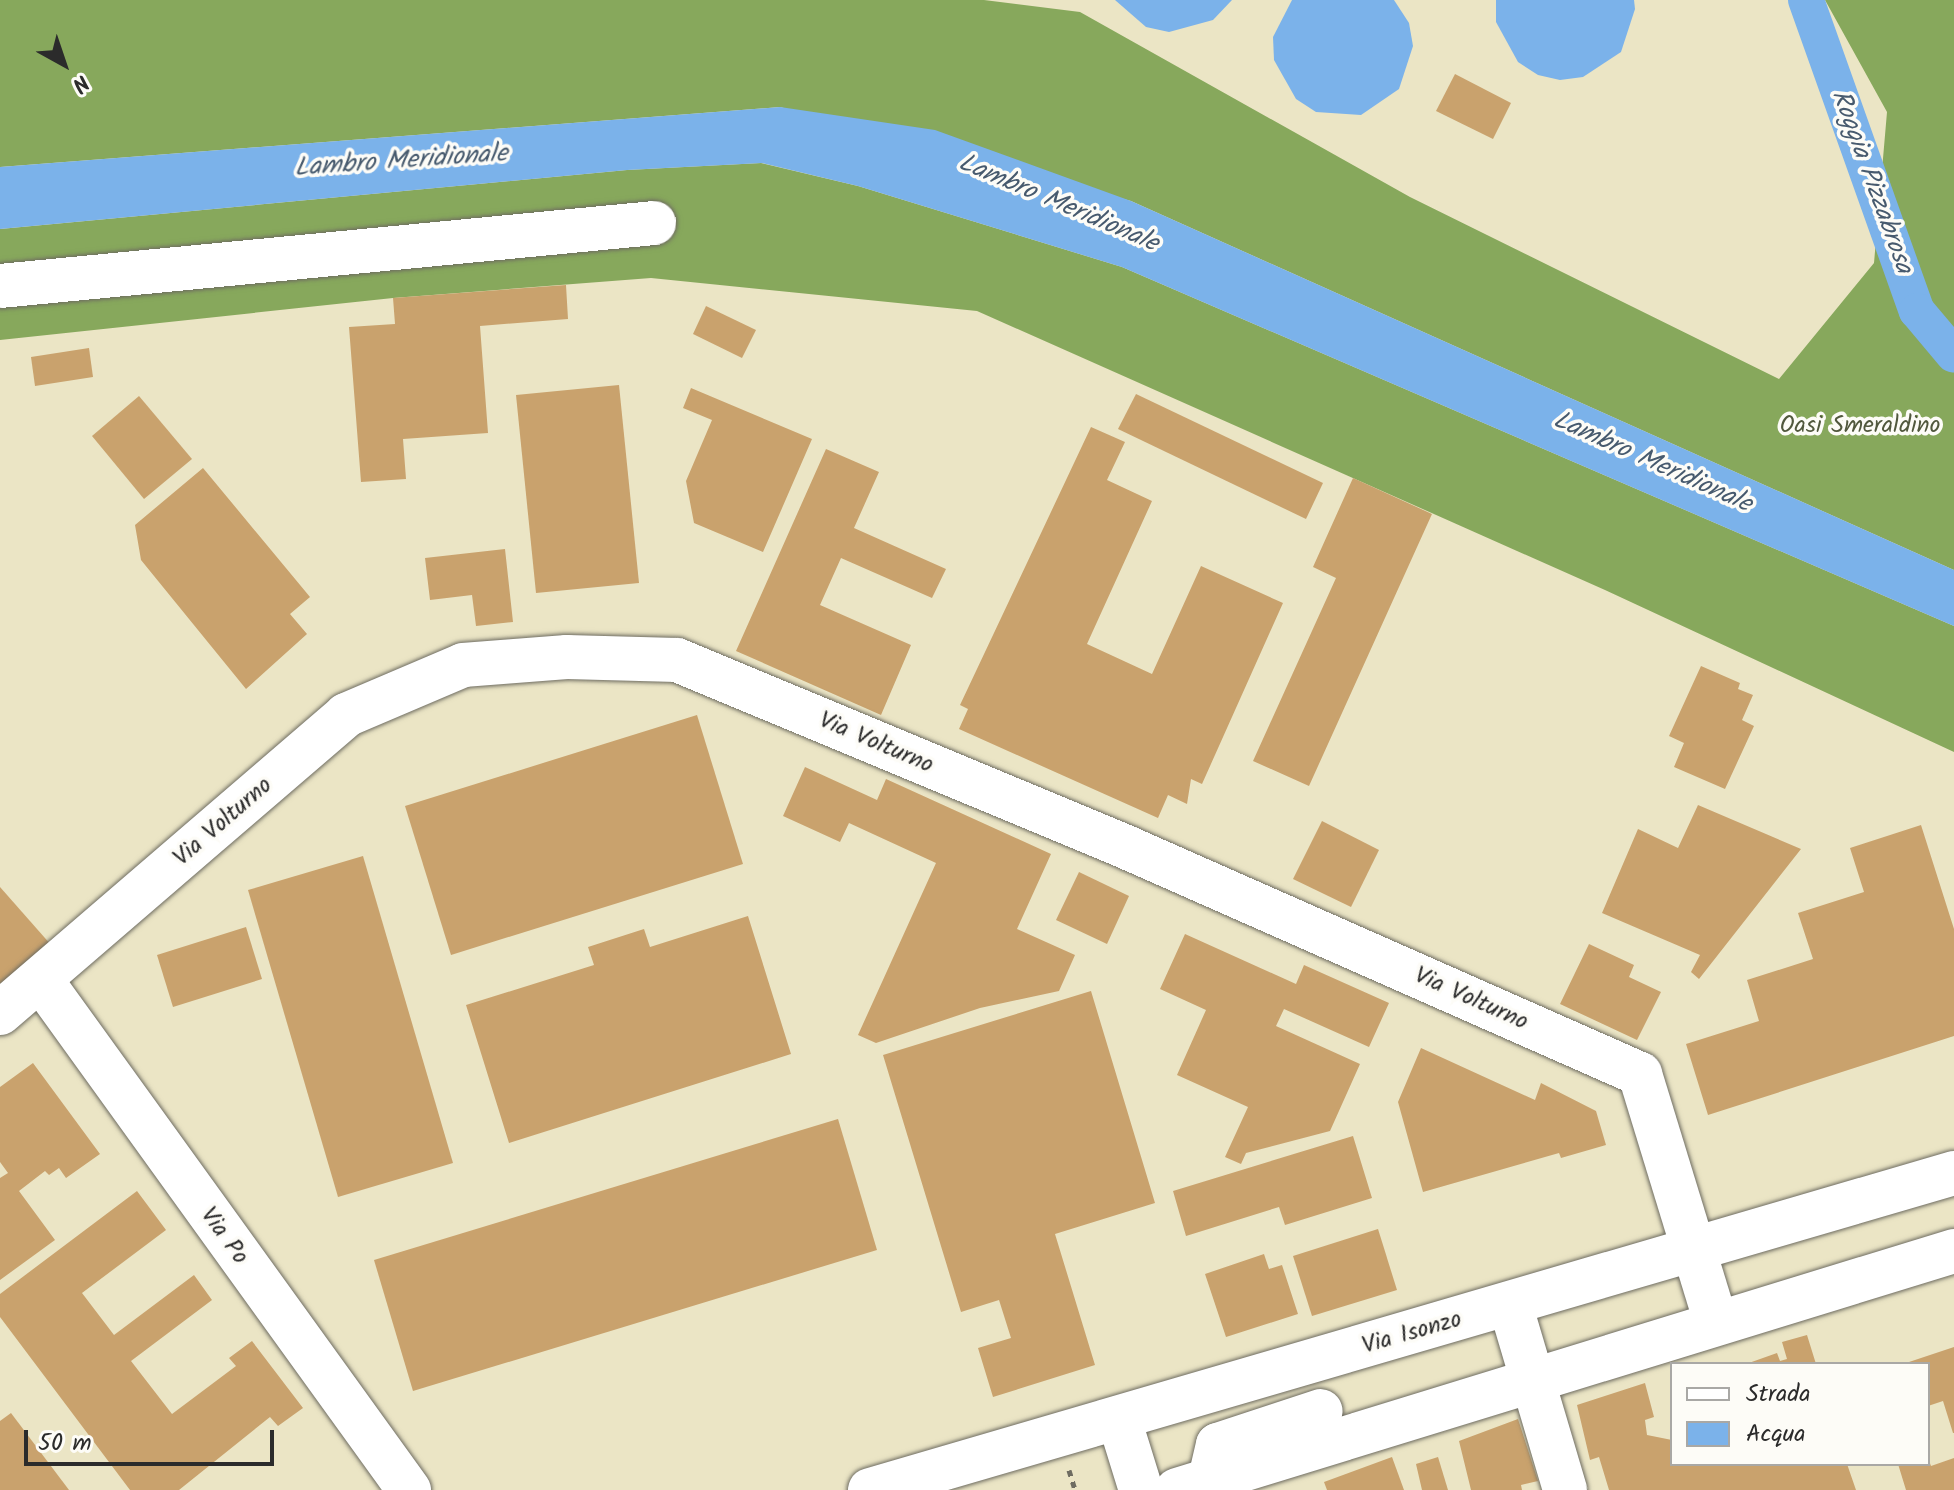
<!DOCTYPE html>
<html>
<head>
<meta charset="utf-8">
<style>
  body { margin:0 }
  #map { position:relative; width:1954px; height:1490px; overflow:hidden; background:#ebe5c5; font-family:Kalam,sans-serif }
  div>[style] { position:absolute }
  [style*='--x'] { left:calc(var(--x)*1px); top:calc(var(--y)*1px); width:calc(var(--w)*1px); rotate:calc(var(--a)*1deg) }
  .forest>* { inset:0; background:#87a85c }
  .water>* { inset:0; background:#7bb2ea }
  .canal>* { height:36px; margin:-18px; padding:0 18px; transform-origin:18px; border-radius:18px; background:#7bb2ea }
  .building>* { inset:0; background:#c9a26d }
  .path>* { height:5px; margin-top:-2.5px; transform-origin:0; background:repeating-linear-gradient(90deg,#6e6c61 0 6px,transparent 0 12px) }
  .roads { filter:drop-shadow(0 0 2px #6e6c61) drop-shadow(0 0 2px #6e6c61) }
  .minor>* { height:44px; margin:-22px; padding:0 22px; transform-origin:22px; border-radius:22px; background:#fff }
  .major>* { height:44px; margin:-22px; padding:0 22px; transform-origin:22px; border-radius:22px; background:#fff }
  span { translate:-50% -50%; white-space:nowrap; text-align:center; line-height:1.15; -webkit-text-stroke:7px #fdfcf7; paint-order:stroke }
  .park-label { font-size:24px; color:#51583d }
  .street-label { font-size:24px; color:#2b2b2b }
  .water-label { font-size:26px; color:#475a6e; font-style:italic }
  .legend { position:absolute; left:1670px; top:1362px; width:260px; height:104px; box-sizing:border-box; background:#fdfcf7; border:2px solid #a9a8a5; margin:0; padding:10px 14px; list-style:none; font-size:24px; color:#2b2b2b }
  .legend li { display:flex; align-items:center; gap:16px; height:40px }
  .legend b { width:40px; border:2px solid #a9a8a5 }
  .north { position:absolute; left:24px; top:24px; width:80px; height:80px; -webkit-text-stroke:6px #fdfcf7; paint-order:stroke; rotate:140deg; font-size:22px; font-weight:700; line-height:32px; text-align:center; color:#2b2b2b }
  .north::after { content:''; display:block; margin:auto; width:28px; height:36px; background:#2b2b2b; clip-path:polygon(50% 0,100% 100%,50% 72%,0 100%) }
  .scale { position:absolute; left:24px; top:1430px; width:250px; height:36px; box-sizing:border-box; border:4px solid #2b2b2b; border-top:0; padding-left:10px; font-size:24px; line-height:28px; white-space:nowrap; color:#2b2b2b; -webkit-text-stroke:6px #fdfcf7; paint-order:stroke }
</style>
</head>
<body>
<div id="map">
  <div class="forest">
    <div style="clip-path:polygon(0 0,984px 0,1080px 12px,1410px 197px,1779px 379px,1874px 263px,1887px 112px,1825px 0,1954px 0,1954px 570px,1131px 201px,780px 107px,0 167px)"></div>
    <div style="clip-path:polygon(761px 163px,858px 186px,1122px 267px,1954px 626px,1954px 752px,1605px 590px,977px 311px,651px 278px,393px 298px,0 340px,0 229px,627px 170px)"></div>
  </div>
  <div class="water">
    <div style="clip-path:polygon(1115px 0,1232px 0,1213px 20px,1169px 32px,1146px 27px)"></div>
    <div style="clip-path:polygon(1292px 0,1394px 0,1409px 23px,1413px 46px,1399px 89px,1361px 115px,1316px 112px,1296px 99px,1274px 60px,1273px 37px)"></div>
    <div style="clip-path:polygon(1496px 0,1634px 0,1635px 9px,1621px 52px,1583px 77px,1560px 80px,1538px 75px,1518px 62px,1496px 22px)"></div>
    <div style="clip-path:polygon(780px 107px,935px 130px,1131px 201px,1954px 570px,1954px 626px,1122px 267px,858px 186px,762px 163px,627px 170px,0 229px,0 167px)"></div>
  </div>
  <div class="canal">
    <div style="--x:1806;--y:0;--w:330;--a:70.4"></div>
    <div style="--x:1917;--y:311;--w:57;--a:49.9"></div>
  </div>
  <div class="building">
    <div style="clip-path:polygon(1455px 74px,1511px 103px,1493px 139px,1436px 111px)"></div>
    <div style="clip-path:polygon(566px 285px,568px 319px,480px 326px,488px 433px,403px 439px,406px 479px,361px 482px,349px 327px,395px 324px,393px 298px)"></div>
    <div style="clip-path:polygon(706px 306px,756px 330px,742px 358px,693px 334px)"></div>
    <div style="clip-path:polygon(89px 348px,93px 377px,35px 386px,31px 357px)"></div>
    <div style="clip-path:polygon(619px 385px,639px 583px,536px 593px,516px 395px)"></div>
    <div style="clip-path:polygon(691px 388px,812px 439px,763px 552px,694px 523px,686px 481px,712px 420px,683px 408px)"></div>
    <div style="clip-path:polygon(1136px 394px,1323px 483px,1306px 519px,1118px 429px)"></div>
    <div style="clip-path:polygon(139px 396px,192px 459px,144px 499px,92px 436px)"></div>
    <div style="clip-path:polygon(1091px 427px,1125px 442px,1107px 480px,1152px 501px,1087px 644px,1152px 674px,1201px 566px,1283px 603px,1202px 784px,1191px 779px,1187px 804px,1168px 795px,1158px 818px,959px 729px,968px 709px,960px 705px)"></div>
    <div style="clip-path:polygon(826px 449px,879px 472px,854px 528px,946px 569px,932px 598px,841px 558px,820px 605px,911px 645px,881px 715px,736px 651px)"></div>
    <div style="clip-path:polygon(203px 468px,310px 597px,290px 614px,307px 634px,246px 689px,141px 560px,135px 525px)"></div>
    <div style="clip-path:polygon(1353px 478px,1432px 514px,1309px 786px,1253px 761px,1336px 578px,1313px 567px)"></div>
    <div style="clip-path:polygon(505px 549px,513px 622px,476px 626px,472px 595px,430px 600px,425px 558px)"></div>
    <div style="clip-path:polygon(1701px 666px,1740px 683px,1738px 689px,1753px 695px,1742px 720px,1754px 726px,1725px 789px,1674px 767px,1684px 743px,1669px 736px)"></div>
    <div style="clip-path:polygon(697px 715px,743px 864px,451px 955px,405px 806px)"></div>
    <div style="clip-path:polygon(805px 767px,877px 800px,886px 779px,1051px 854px,1017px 929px,1075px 955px,1059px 991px,980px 1008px,876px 1043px,858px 1035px,936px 863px,849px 823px,840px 842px,783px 816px)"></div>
    <div style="clip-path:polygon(1698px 805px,1801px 849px,1699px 979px,1691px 972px,1700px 955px,1602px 913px,1638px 829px,1678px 848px)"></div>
    <div style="clip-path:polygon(1322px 821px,1379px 850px,1351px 907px,1293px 879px)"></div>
    <div style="clip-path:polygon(1921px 825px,1954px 929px,1954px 1036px,1708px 1115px,1686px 1044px,1759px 1021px,1747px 980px,1813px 959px,1798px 913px,1864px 892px,1850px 848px)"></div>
    <div style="clip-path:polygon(363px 856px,453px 1163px,338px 1197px,248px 890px)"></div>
    <div style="clip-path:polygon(1079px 872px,1129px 896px,1107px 944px,1056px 920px)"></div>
    <div style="clip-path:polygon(0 887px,52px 946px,0 991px)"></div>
    <div style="clip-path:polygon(748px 916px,791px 1054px,509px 1143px,466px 1005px,594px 965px,588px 947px,644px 929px,650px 947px)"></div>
    <div style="clip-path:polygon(246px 927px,262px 979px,173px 1007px,157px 955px)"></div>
    <div style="clip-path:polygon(1185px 934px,1296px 984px,1304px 965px,1389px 1003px,1369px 1047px,1284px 1009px,1276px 1026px,1360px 1064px,1330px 1131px,1246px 1153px,1241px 1164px,1225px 1157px,1248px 1107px,1177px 1075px,1206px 1010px,1160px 989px)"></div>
    <div style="clip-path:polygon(1589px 944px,1634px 965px,1629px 977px,1661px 992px,1637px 1040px,1560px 1004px)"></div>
    <div style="clip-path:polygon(1091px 991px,1155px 1203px,1055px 1234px,1095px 1365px,993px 1397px,978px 1348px,1011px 1338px,999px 1300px,961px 1312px,883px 1055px)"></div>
    <div style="clip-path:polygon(1421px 1048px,1535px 1100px,1541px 1083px,1596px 1111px,1606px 1145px,1561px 1158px,1559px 1153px,1423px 1192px,1398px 1102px)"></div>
    <div style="clip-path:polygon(33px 1063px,100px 1154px,66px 1178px,59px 1168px,49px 1175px,45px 1171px,19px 1191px,55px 1240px,0 1280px,0 1178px,8px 1173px,0 1162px,0 1087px)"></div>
    <div style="clip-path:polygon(838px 1119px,877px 1250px,413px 1391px,374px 1260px)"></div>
    <div style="clip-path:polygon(1353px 1136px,1372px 1198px,1285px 1225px,1279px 1207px,1186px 1236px,1173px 1191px)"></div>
    <div style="clip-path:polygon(137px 1191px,166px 1230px,82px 1293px,114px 1335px,194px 1275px,212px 1300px,131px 1361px,172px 1414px,236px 1366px,229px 1358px,252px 1341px,303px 1408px,278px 1426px,270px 1417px,179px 1490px,130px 1490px,0 1317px,0 1294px)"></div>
    <div style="clip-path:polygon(1378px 1229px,1397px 1290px,1312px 1316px,1293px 1256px)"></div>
    <div style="clip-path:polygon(1264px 1254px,1269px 1269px,1282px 1265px,1298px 1314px,1226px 1337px,1205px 1274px)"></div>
    <div style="clip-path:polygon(1807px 1335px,1816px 1364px,1746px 1364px,1777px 1353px,1780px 1361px,1787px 1359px,1782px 1342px)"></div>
    <div style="clip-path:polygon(1954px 1347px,1954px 1433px,1953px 1433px,1943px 1401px,1928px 1406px,1928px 1364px,1906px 1363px)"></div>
    <div style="clip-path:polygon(1645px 1383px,1654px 1417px,1645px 1420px,1647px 1435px,1672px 1440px,1672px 1464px,1847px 1464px,1856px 1490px,1609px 1490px,1599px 1457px,1590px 1460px,1577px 1405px)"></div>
    <div style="clip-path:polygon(11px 1413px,69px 1490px,0 1490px,0 1421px)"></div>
    <div style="clip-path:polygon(1518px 1419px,1538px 1481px,1521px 1485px,1522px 1490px,1471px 1490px,1459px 1441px)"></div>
    <div style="clip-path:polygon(1392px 1457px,1404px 1490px,1327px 1490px,1324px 1482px)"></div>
    <div style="clip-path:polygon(1438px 1457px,1448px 1490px,1422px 1490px,1416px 1464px)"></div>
    <div style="clip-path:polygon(1928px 1458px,1931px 1466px,1954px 1458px,1954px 1490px,1906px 1490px,1898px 1464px,1928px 1464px)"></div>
  </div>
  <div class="path">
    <div style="--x:1069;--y:1470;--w:21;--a:73"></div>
  </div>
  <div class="roads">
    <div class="minor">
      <div style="--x:0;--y:286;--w:657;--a:-5.5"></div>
      <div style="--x:41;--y:980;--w:629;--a:54.19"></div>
      <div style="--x:0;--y:1013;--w:457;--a:-40.7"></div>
      <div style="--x:346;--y:715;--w:127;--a:-23.1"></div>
      <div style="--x:463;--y:665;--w:104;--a:-4.4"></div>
      <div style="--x:567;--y:657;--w:110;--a:1.6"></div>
      <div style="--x:677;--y:660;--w:486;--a:22.6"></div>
      <div style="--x:1126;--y:847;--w:562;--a:23.83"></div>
      <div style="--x:1640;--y:1074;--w:260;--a:73"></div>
      <div style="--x:1510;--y:1304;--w:194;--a:73.5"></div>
      <div style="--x:1119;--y:1419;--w:74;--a:72.8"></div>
      <div style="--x:1210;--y:1479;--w:35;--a:-77"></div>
      <div style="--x:1218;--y:1445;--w:108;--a:-18.3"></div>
    </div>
    <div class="major">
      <div style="--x:870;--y:1490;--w:1129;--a:-16.3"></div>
      <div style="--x:1177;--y:1490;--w:813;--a:-17.1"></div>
    </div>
  </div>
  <div class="park-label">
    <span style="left:1860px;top:426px">Oasi Smeraldino</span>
  </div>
  <div class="street-label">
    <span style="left:876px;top:743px;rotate:23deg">Via Volturno</span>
    <span style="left:223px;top:822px;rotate:-41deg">Via Volturno</span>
    <span style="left:1471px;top:999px;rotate:24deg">Via Volturno</span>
    <span style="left:224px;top:1236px;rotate:54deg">Via Po</span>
    <span style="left:1412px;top:1333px;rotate:-16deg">Via Isonzo</span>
  </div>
  <div class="water-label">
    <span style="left:401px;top:162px;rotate:-4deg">Lambro Meridionale</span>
    <span style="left:1871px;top:182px;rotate:70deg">Roggia Pizzabrosa</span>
    <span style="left:1058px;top:204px;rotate:23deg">Lambro Meridionale</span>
    <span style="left:1652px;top:463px;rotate:24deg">Lambro Meridionale</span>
  </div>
  <ul class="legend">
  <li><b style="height:10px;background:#fff"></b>Strada</li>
  <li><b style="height:22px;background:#7bb2ea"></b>Acqua</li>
  </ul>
  <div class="north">N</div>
  <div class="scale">50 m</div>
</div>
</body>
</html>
